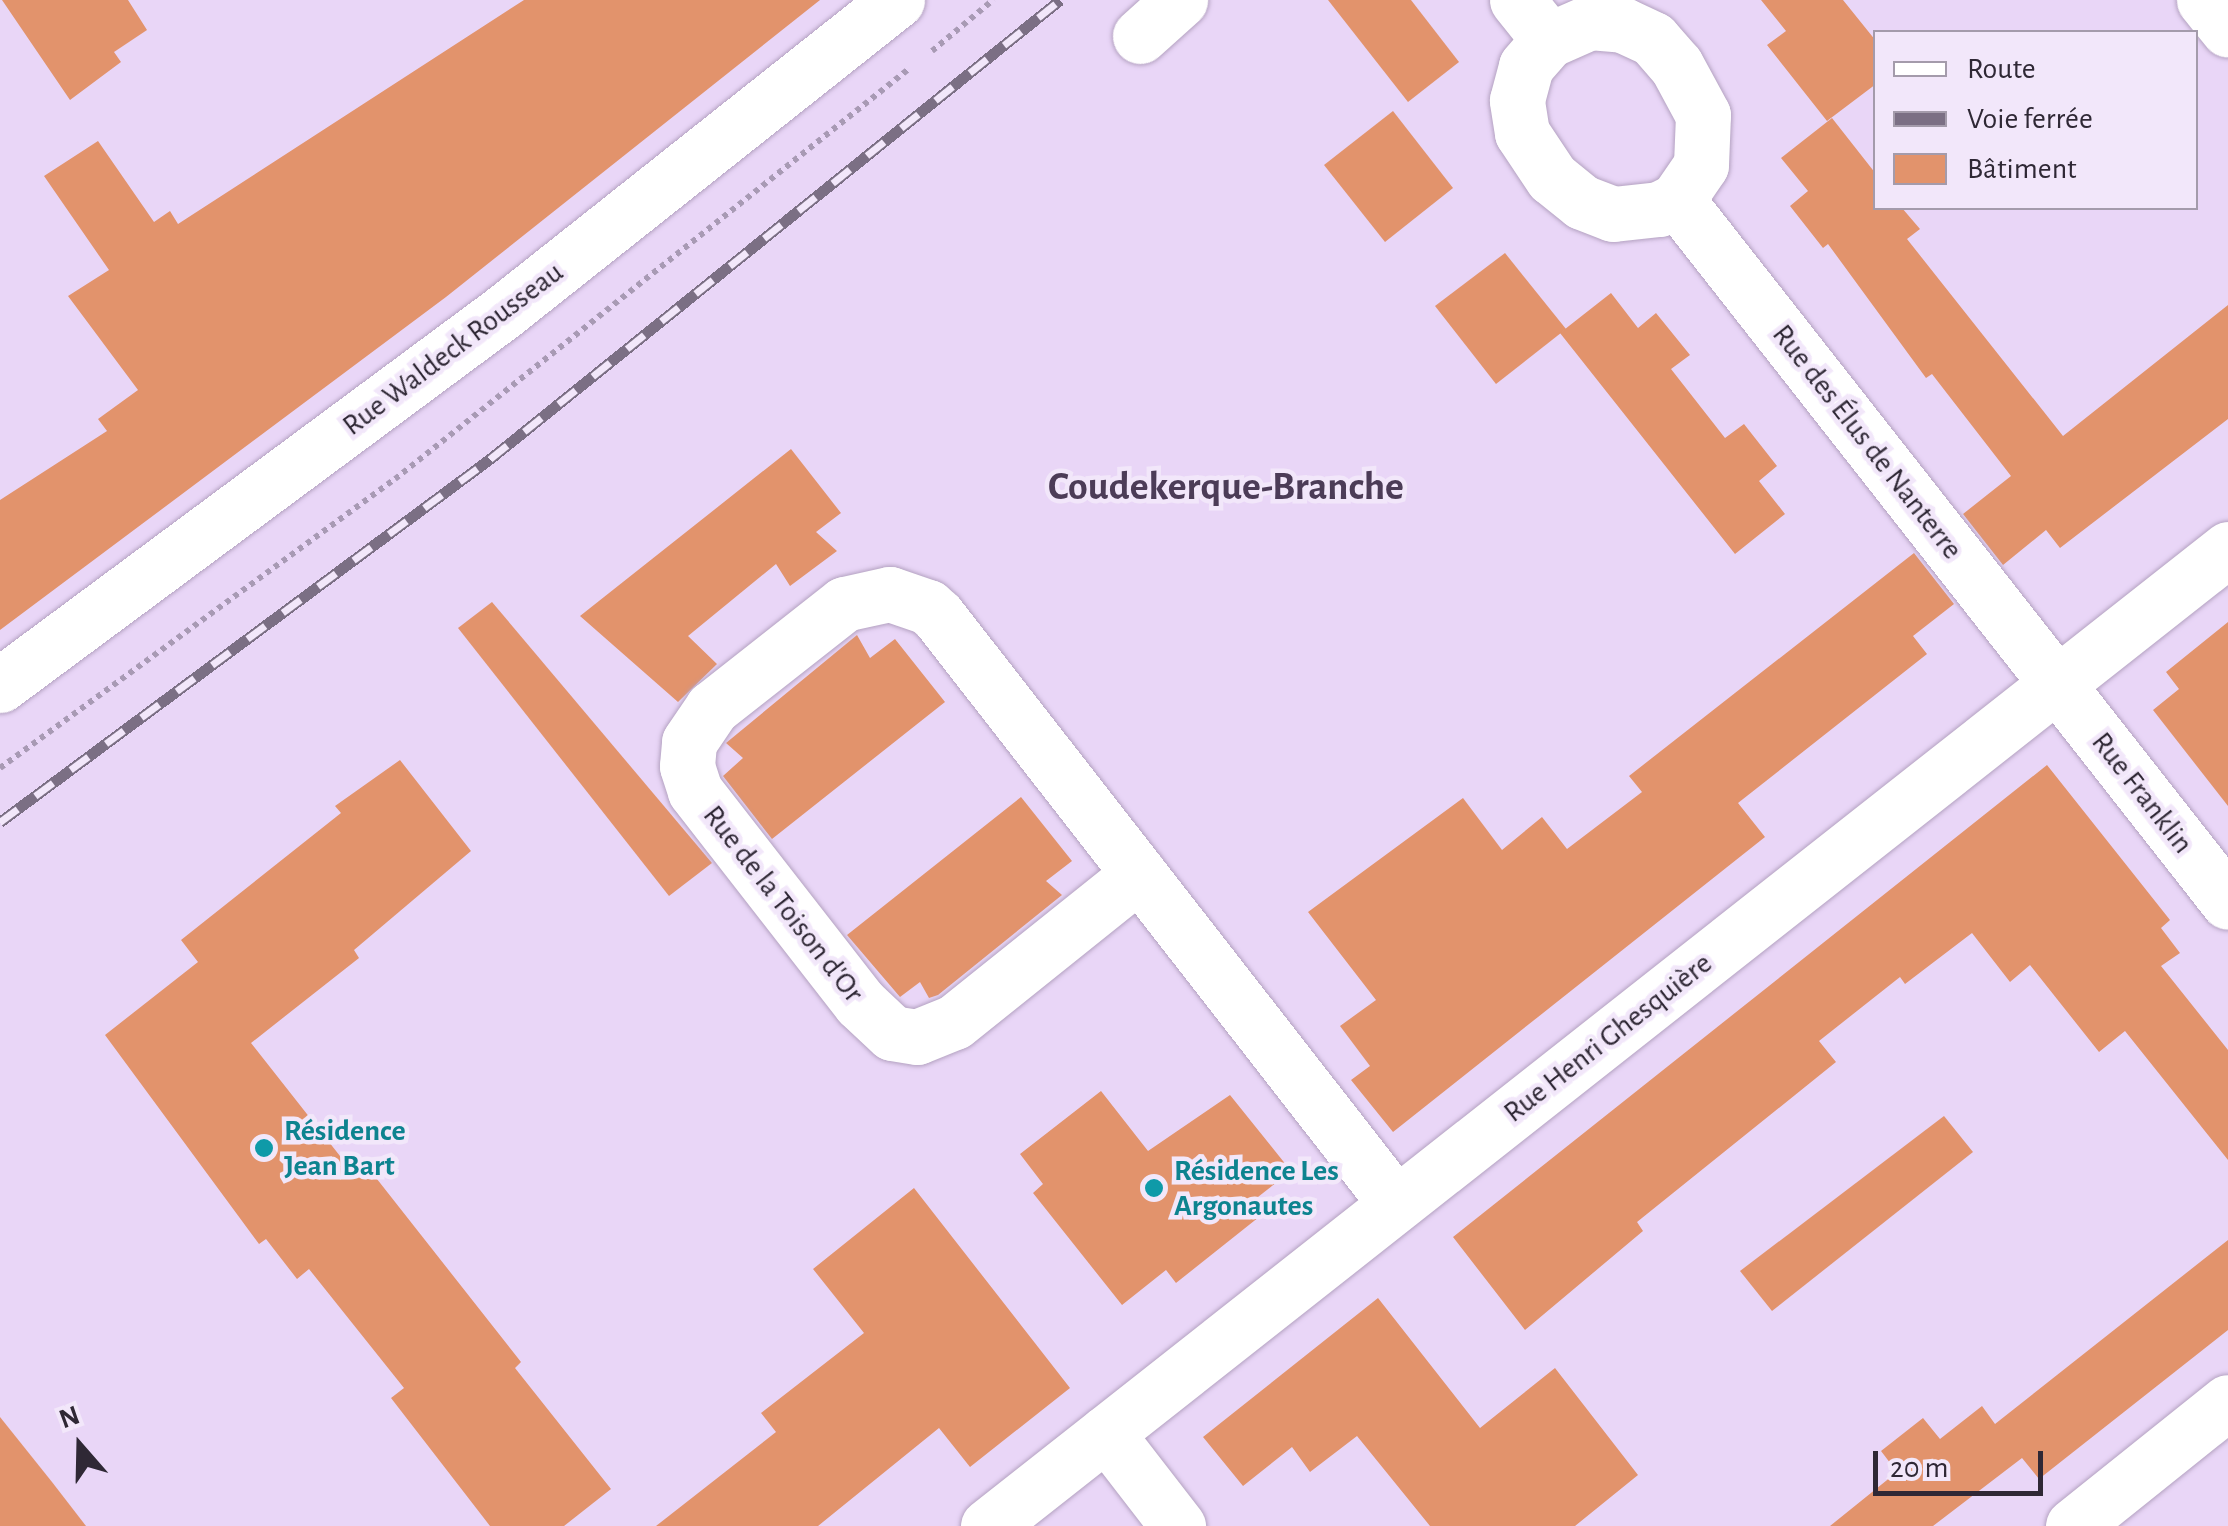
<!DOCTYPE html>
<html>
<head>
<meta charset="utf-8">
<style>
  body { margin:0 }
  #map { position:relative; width:2228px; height:1526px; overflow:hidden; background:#e9d6f7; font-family:"Alegreya Sans",sans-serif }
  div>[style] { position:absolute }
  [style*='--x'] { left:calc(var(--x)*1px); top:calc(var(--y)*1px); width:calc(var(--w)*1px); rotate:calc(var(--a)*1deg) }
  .building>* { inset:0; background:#e2936c }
  .path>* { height:6px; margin-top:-3px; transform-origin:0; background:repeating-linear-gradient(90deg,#a89ab4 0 5px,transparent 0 10px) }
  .roads { filter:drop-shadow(0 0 2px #b4a2c1) drop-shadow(0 0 2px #b4a2c1) }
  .minor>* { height:55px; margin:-27.5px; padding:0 27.5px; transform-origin:27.5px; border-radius:27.5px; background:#fff }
  .rail>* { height:11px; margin-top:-5.5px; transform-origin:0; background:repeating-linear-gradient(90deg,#f2e7fa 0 22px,#7b6f84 0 44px); box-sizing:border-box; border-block:2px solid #7b6f84 }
  .dots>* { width:28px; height:28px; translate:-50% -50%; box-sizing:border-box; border:5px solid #f2e7fa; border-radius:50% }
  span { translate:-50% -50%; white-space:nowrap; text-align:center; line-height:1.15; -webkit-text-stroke:9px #f2e7fa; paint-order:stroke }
  .street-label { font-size:30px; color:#2f2835 }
  .culture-label { font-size:30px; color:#0d838f; font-weight:700 }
  .left { translate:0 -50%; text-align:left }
  .district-label { font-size:40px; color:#4c3c57; font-weight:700 }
  .legend { position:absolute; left:1873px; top:30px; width:325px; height:180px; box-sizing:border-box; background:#f2e7fa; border:2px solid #a49bab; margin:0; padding:12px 18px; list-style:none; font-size:30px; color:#2f2835 }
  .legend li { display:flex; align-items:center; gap:20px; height:50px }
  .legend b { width:50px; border:2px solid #a49bab }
  .north { position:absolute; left:30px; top:1396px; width:100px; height:100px; -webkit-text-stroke:8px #f2e7fa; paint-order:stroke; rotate:340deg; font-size:28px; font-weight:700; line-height:40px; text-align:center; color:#2f2835 }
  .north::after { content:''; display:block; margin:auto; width:35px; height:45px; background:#2f2835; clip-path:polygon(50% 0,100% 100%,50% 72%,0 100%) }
  .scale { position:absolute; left:1873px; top:1451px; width:170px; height:45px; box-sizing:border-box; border:5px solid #2f2835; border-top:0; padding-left:12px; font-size:30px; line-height:35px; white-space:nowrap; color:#2f2835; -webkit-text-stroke:8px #f2e7fa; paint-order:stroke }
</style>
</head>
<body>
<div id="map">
  <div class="building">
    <div style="clip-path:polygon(2px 0,128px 0,147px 30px,114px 52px,121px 62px,70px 100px)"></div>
    <div style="clip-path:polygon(524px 0,820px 0,446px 297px,0 630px,0 500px,107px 431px,98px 419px,138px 390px,68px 296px,109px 270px,44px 176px,98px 141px,154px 222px,170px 211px,178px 224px)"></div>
    <div style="clip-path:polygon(1328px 0,1411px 0,1459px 62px,1408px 102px)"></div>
    <div style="clip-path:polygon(1761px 0,1843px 0,1876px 41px,1876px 84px,1827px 121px,1767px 45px,1786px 31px)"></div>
    <div style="clip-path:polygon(1393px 111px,1453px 188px,1385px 242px,1324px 165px)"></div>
    <div style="clip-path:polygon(1832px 118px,1876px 174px,1876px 208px,1902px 208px,1920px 229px,1907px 239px,2063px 436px,2228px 305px,2228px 419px,2060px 548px,2046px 530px,2003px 565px,1963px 514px,2011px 476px,1932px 374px,1926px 378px,1828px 244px,1823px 248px,1790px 206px,1808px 191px,1781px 158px)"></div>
    <div style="clip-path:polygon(1505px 253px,1566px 329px,1496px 384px,1435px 306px)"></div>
    <div style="clip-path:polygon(1611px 293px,1638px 328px,1656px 313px,1690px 355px,1671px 369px,1725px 438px,1744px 424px,1777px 466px,1759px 481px,1785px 514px,1735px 554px,1560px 333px)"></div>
    <div style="clip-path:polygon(791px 449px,841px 513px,816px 532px,837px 551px,790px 586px,776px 564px,688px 636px,717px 664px,678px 702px,580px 616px)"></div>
    <div style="clip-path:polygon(1914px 553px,1954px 604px,1913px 636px,1927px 654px,1738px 803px,1765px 837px,1393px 1132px,1351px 1080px,1370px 1066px,1340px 1026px,1376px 1000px,1308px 912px,1463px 798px,1502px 850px,1542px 817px,1567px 849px,1642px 792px,1629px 776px)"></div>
    <div style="clip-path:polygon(492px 602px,712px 863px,669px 896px,458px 628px)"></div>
    <div style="clip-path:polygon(2228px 622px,2228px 806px,2153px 710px,2179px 689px,2166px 672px)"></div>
    <div style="clip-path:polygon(857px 635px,870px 658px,895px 639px,945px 702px,772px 839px,723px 776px,743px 758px,726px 743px)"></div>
    <div style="clip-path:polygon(400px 760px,471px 851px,354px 950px,359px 958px,251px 1043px,351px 1170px,362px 1160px,521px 1362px,515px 1368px,611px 1489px,564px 1526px,490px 1526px,391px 1398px,404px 1388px,309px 1269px,297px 1279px,266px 1239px,259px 1244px,105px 1035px,198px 962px,181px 940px,341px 813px,335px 806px)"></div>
    <div style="clip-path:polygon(2047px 765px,2170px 920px,2161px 928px,2180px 953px,2161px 966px,2228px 1050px,2228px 1160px,2125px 1031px,2099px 1052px,2030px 965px,2010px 982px,1972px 933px,1905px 984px,1900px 977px,1819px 1041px,1836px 1062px,1637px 1222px,1643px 1231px,1525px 1330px,1453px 1237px)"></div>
    <div style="clip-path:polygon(1021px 797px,1072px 861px,1046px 881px,1062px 895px,938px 995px,929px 998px,920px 982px,900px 997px,847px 935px)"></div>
    <div style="clip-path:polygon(1101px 1091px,1148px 1151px,1230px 1095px,1291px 1171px,1249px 1204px,1259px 1217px,1176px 1283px,1166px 1270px,1122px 1305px,1033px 1193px,1043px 1184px,1020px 1154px)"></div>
    <div style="clip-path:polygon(1944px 1116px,1973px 1152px,1772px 1311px,1740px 1271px)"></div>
    <div style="clip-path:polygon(914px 1188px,1070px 1388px,970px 1467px,939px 1428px,818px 1526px,656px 1526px,776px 1432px,761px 1413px,864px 1333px,813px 1269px)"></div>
    <div style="clip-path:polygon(2228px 1240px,2228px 1330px,2039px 1479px,2022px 1458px,1933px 1526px,1830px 1526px,1897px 1472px,1881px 1451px,1923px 1418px,1940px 1439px,1982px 1406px,1995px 1424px)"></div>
    <div style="clip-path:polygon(1378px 1298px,1480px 1428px,1555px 1368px,1638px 1475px,1575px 1526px,1430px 1526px,1357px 1436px,1310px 1472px,1292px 1447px,1243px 1486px,1203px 1437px)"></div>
    <div style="clip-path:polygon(0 1417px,52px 1482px,86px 1526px,0 1526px)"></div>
  </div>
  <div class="path">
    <div style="--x:932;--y:51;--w:80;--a:-39.9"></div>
    <div style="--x:0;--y:768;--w:489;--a:-36.2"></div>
    <div style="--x:395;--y:479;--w:659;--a:-38.59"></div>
  </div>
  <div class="roads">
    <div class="minor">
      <div style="--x:1517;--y:0;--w:51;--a:51.3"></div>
      <div style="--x:2204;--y:0;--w:38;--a:51"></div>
      <div style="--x:1590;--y:22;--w:33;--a:5"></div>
      <div style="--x:1623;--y:25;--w:33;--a:25"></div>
      <div style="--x:1653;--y:39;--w:35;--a:49"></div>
      <div style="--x:1676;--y:65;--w:57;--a:61.6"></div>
      <div style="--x:1703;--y:115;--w:50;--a:92.3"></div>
      <div style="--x:1701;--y:165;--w:42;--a:124.4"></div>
      <div style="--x:1677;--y:200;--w:20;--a:153"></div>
      <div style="--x:1659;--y:209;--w:46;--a:173.8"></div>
      <div style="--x:1613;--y:214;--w:33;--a:-159"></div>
      <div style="--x:1582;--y:202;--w:38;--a:-141"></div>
      <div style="--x:1552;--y:178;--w:54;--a:-123.7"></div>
      <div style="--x:1522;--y:133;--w:33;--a:-99"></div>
      <div style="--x:1517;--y:100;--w:35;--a:-75"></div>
      <div style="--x:1526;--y:66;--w:35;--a:-49"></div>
      <div style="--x:1549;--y:40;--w:45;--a:-23.7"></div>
      <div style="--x:1140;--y:36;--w:54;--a:-42"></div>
      <div style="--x:1677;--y:200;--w:892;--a:51.87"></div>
      <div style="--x:0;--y:685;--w:625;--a:-36.54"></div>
      <div style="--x:502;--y:313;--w:504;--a:-38.39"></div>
      <div style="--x:1139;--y:874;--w:237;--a:141.3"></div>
      <div style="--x:954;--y:1022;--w:40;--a:158"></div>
      <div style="--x:917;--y:1037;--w:25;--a:-171"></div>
      <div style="--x:892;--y:1033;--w:44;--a:-136.8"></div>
      <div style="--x:860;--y:1003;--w:269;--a:-127.9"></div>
      <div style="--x:695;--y:791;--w:26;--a:-108"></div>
      <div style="--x:687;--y:766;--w:24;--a:-85"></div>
      <div style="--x:689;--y:742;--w:41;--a:-55.9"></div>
      <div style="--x:712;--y:708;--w:168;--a:-38.2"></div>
      <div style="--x:844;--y:604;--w:47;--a:-12.3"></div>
      <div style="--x:890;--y:594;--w:40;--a:18.9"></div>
      <div style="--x:928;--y:607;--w:13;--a:42"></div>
      <div style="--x:938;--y:616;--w:745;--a:52.08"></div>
      <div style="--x:1106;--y:1433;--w:118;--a:52.3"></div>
      <div style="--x:988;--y:1526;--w:1579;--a:-38.23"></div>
      <div style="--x:2073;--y:1526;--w:198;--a:-38.7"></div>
    </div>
  </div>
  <div class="rail">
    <div style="--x:0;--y:822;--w:610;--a:-36.53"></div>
    <div style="--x:490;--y:459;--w:732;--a:-38.84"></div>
  </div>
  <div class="dots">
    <div style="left:264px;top:1148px;background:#0f9aa8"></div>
    <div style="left:1154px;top:1188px;background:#0f9aa8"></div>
  </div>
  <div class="street-label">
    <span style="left:453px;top:349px;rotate:-37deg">Rue Waldeck Rousseau</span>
    <span style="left:1867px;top:442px;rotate:52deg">Rue des Élus de Nanterre</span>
    <span style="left:2142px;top:793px;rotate:52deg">Rue Franklin</span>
    <span style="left:783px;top:904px;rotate:52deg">Rue de la Toison d'Or</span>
    <span style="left:1608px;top:1038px;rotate:-38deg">Rue Henri Ghesquière</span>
  </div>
  <div class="culture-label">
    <span class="left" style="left:284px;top:1148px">Résidence<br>Jean Bart</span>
    <span class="left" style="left:1174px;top:1188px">Résidence Les<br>Argonautes</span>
  </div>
  <div class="district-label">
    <span style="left:1226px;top:487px">Coudekerque-Branche</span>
  </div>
  <ul class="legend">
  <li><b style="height:12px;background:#fff"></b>Route</li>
  <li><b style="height:12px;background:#7b6f84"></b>Voie ferrée</li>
  <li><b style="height:28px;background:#e2936c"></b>Bâtiment</li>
  </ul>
  <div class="north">N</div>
  <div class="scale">20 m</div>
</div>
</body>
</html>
